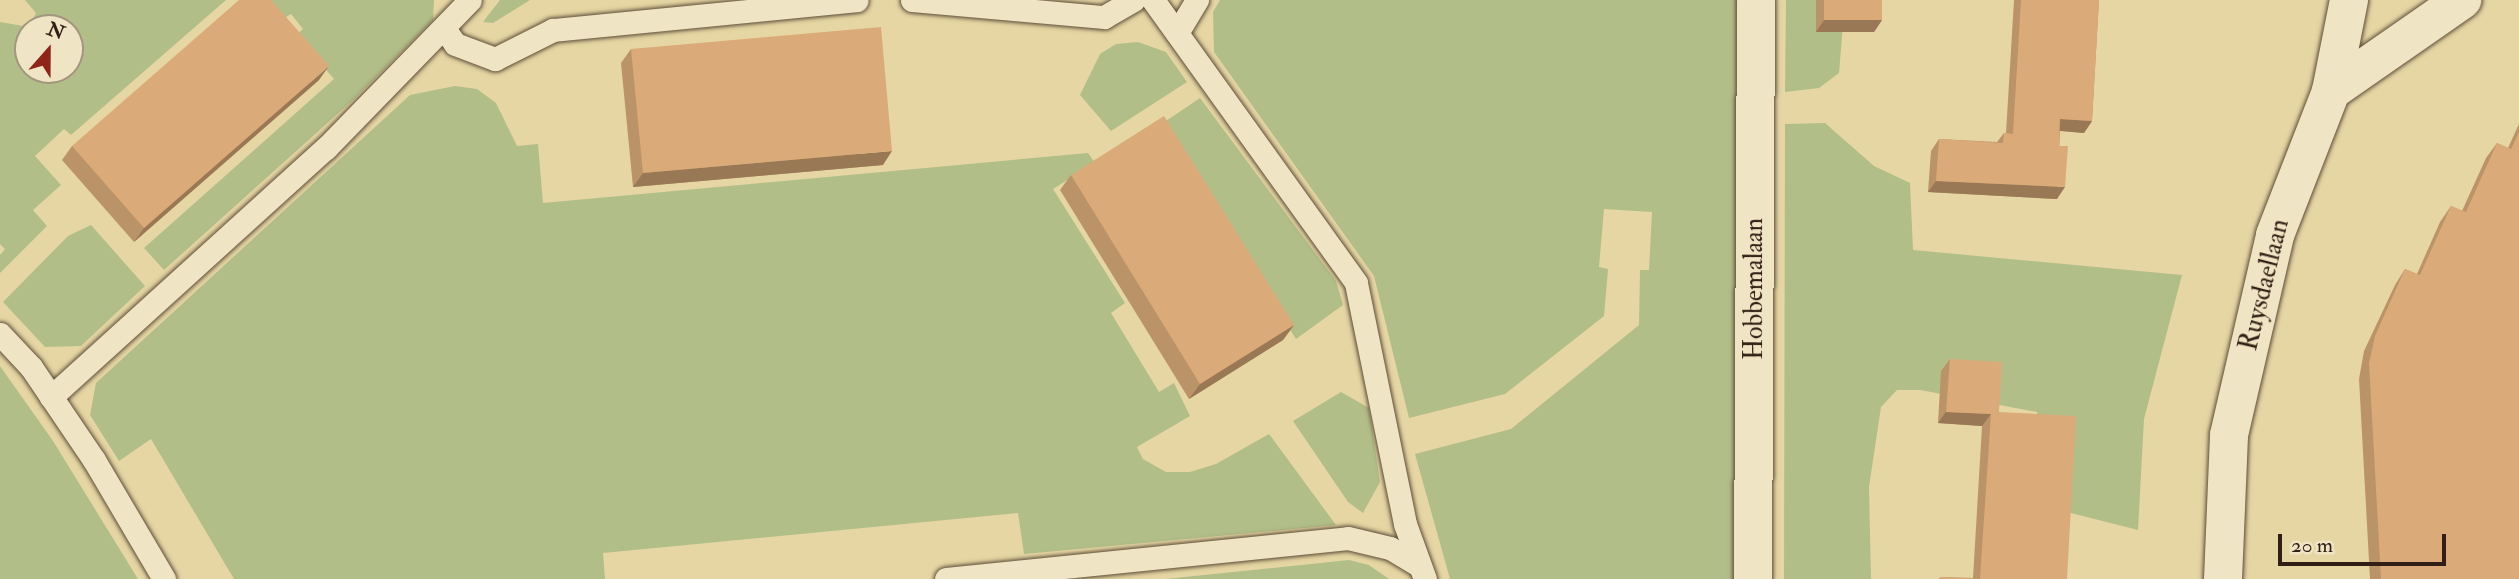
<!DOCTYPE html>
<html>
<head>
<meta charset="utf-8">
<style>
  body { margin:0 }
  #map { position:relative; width:2519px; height:579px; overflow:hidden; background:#e6d6a3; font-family:"IM FELL Double Pica",serif }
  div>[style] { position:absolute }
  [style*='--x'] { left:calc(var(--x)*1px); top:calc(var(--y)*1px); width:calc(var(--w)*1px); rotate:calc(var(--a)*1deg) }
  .green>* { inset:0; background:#b2be88 }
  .roads { filter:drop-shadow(0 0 2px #5e4d39) drop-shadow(0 0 2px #5e4d39) }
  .service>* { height:23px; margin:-11.5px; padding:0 11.5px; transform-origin:11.5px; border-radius:11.5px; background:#efe4c3 }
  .minor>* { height:38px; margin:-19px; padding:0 19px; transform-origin:19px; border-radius:19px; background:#efe4c3 }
  .wall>* { inset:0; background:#bb9368 }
  .shaded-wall>* { inset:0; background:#997855 }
  .building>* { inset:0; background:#daab79 }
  span { translate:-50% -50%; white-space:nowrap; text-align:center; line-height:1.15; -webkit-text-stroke:6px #efe4c3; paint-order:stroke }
  .street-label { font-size:26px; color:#311f16 }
  .north { position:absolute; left:14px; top:14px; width:70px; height:70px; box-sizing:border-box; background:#efe4c3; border:2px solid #a3957e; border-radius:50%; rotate:21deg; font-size:19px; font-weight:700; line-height:28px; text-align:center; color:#311f16 }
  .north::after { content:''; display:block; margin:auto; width:24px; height:32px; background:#8f2418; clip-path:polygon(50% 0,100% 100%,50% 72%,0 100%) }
  .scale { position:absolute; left:2278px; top:534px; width:168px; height:32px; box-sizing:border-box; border:4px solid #311f16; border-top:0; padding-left:9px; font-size:21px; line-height:24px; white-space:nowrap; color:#311f16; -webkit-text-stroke:5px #efe4c3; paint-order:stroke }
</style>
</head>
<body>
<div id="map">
  <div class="green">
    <div style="clip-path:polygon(evenodd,25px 0,226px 0,71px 135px,64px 129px,35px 156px,61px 185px,33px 210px,47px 226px,0 273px,0 255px,5px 249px,0 244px,0 22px,29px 27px,36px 13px,25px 0,28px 28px,70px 28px,70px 70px,28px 70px,28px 28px)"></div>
    <div style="clip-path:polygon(265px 0,434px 0,433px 20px,353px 100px,164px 270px,144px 248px,334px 79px,296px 35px,303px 29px,291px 14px,283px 19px)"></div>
    <div style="clip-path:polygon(500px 0,530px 0,493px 23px,483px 22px)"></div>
    <div style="clip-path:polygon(1220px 0,1737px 0,1735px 579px,1450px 579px,1415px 454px,1511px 429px,1639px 325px,1640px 270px,1649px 270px,1652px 212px,1604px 209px,1599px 267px,1608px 269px,1604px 316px,1505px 394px,1409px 418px,1374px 276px,1214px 52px,1213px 12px)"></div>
    <div style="clip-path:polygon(1786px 0,1845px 0,1839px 73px,1819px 88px,1785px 92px)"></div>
    <div style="clip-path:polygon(1138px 42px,1166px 52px,1187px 82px,1111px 131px,1080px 95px,1100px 54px,1116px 44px)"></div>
    <div style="clip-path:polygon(455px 86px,477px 89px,496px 103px,517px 146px,538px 144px,543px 203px,1088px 153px,1095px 163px,1053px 189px,1125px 303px,1111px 313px,1159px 392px,1174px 383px,1190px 416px,1137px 447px,1143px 459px,1166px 472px,1190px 472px,1216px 464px,1269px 434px,1336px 525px,1024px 554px,1018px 513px,603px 553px,605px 579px,234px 579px,151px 439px,119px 461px,90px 415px,96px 383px,410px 95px)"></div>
    <div style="clip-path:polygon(1200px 98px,1336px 281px,1343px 305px,1296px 339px,1160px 125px)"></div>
    <div style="clip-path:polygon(1825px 123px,1874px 166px,1910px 183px,1913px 250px,2182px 275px,2144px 419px,2138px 530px,2051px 508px,2037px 412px,1920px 390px,1897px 390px,1881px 407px,1869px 487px,1871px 579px,1784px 579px,1785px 124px)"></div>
    <div style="clip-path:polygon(91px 225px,145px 286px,81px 346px,45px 347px,3px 302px,68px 236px)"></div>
    <div style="clip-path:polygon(0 366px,53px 441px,138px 579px,0 579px)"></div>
    <div style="clip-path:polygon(1341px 392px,1369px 408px,1380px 482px,1363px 513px,1348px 502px,1293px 421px)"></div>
    <div style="clip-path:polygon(1349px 560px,1369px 565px,1389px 579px,1165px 579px)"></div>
  </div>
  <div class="roads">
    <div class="service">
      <div style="--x:912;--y:0;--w:193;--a:5.1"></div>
      <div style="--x:1104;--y:17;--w:34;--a:-30"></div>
      <div style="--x:1153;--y:0;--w:348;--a:54.3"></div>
      <div style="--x:1356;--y:283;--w:246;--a:78.5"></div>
      <div style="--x:1405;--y:524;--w:59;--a:70"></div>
      <div style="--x:445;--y:30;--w:17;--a:54"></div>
      <div style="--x:455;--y:44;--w:43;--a:20.6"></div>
      <div style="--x:495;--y:59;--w:65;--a:-26.6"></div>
      <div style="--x:553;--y:30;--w:305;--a:-5.6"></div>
      <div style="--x:1177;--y:33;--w:39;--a:-59"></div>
      <div style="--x:0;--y:334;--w:45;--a:46.8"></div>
      <div style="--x:31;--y:367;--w:112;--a:55.9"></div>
      <div style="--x:94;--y:460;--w:138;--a:59.5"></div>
      <div style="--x:51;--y:397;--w:371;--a:-42.2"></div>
      <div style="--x:326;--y:148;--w:206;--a:-45.8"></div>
      <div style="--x:946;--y:579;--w:404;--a:-5.8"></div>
      <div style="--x:1348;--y:538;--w:43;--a:13.4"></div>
      <div style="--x:1390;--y:548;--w:33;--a:31"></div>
    </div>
    <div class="minor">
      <div style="--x:2331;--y:91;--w:160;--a:-34.8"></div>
      <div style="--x:1753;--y:579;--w:579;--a:-89.7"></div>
      <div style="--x:2223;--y:579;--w:144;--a:-87.6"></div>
      <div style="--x:2229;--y:435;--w:205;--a:-77"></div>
      <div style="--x:2275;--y:235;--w:155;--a:-68.7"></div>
      <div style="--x:2331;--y:91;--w:93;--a:-78.8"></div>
    </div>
  </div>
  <div class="wall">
    <div style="clip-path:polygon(1816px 0,1882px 0,1882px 20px,1874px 32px,1816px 32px)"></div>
    <div style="clip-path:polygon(2014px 0,2099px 0,2092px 121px,2084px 133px,2060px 131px,2057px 199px,1928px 192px,1931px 151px,1939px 139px,1997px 142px,2004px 133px,2006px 133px)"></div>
    <div style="clip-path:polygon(631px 49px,883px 165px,633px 187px,621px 63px)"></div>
    <div style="clip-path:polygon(319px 80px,134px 242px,62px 160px,72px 146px)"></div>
    <div style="clip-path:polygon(2519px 124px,2519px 579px,2370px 579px,2359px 379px,2364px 351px,2395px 285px,2405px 269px,2417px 274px,2440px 222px,2451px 206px,2462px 211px,2486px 158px,2497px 143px,2508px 148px)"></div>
    <div style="clip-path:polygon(1071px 175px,1294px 325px,1283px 340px,1189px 399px,1060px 190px)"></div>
    <div style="clip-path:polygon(1950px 359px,1999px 412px,2067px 579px,1939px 579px,1940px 577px,1973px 578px,1982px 426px,1938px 423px,1941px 371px)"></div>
  </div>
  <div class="shaded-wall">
    <div style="clip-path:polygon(1824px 20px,1882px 20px,1874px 32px,1816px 32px)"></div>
    <div style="clip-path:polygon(329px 66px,319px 80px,134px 242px,144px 228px)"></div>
    <div style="clip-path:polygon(2060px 119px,2092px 121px,2084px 133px,2052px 130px)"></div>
    <div style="clip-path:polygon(892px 151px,883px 165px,633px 187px,643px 173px)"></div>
    <div style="clip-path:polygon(1936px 181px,2065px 187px,2057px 199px,1928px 192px)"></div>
    <div style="clip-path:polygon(1294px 325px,1283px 340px,1189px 399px,1200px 384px)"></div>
    <div style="clip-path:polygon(1946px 412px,1991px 414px,1982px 426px,1938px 423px)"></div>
  </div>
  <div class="building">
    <div style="clip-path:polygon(239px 0,271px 0,329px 66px,144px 228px,72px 146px)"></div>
    <div style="clip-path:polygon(1824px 0,1882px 0,1882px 20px,1824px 20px)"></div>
    <div style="clip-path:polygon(2021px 0,2099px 0,2092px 121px,2060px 119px,2059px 146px,2068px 146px,2065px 187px,1936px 181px,1939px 139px,2003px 143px,2004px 133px,2013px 134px)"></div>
    <div style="clip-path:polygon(881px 27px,892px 151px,643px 173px,631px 49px)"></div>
    <div style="clip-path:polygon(1164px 116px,1294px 325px,1200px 384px,1071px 175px)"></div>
    <div style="clip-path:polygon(2519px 132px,2519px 579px,2381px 579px,2369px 363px,2375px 336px,2405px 269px,2420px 275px,2451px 206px,2466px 212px,2497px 143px,2511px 149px)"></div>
    <div style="clip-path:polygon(1950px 359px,2002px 362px,1999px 412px,2076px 416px,2067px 579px,1940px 579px,1940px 577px,1980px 579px,1991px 414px,1946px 412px)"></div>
  </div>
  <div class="street-label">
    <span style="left:2265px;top:285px;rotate:-76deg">Ruysdaellaan</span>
    <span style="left:1755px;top:289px;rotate:-90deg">Hobbemalaan</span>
  </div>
  <div class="north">N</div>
  <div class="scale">20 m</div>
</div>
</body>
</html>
